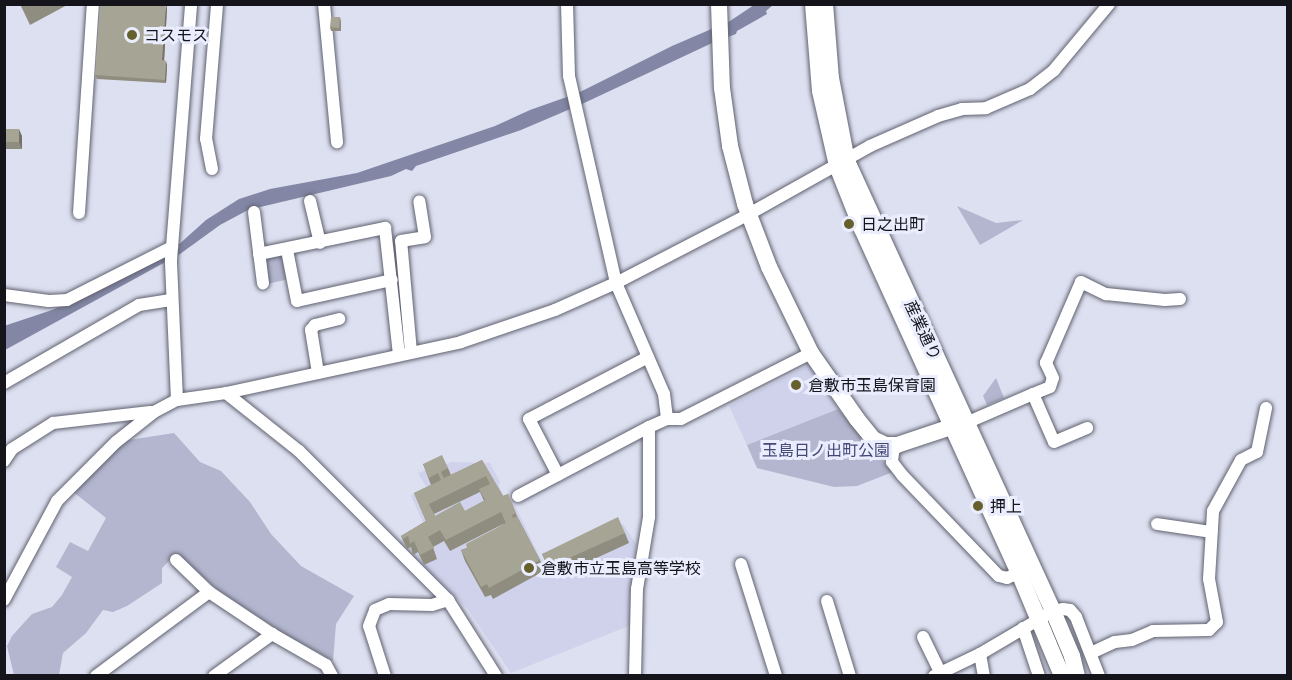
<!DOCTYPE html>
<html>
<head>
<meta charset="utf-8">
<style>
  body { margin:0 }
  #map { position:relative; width:1292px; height:680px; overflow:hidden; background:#dde0f0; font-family:Inter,"Noto Sans JP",sans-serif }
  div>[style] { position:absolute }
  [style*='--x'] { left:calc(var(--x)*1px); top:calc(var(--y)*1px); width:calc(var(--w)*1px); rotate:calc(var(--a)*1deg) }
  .built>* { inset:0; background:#cfd2ea }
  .green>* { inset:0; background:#b3b6ce }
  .water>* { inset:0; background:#8387a5 }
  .roads { filter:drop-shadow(0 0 2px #5f616f) drop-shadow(0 0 2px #5f616f) }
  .street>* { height:12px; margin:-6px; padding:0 6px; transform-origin:6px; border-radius:6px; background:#fff }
  .secondary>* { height:16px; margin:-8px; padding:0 8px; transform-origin:8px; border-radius:8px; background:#fff }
  .wall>* { inset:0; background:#8f8d7f }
  .shaded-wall>* { inset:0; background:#747368 }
  .building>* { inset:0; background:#a6a494 }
  .dots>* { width:16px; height:16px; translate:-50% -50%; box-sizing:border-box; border:3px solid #eaedfe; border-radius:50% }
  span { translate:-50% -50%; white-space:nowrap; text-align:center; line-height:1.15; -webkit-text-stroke:6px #eaedfe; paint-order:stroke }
  .poi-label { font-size:16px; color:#14141a }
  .left { translate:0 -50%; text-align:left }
  .street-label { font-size:16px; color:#14141a }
  .park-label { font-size:16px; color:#454875 }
  .frame { position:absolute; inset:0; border:6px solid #14141a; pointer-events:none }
</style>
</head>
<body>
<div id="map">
  <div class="built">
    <div style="clip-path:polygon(810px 364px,838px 409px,747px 445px,729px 406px)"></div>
    <div style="clip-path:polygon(452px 462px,490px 463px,500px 482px,499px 486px,506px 501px,513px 501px,543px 564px,623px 524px,636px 544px,631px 625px,511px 673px,467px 608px,397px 543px,425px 527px,411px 495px,427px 488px,418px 473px)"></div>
  </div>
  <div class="green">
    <div style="clip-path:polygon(957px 206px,996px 223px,1023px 220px,980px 245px)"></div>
    <div style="clip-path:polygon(282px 256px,286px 259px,289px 279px,267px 284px,264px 262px,267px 257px)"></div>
    <div style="clip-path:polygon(996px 378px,1004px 398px,987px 405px,983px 396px)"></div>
    <div style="clip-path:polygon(838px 409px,893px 472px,857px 486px,834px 487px,757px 468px,747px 445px)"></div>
    <div style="clip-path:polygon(174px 433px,200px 462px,221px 471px,250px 502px,271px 534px,301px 566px,354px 596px,336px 624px,333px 661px,283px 633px,218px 590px,176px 554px,162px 568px,162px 583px,127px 606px,113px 612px,103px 610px,86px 633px,63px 653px,59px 675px,14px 675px,7px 646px,12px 636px,32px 614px,52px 607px,62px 595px,72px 577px,56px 567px,70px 542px,88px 551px,106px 518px,71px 490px,116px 442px)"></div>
  </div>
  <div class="water">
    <div style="clip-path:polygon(754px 5px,773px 5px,766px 11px,767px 14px,737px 31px,736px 34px,710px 44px,582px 104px,521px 130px,416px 166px,412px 171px,406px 169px,391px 176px,248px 210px,220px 225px,180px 254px,5px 350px,4px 326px,52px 310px,107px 285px,176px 247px,206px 220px,239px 199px,270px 189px,357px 173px,495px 126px,530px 110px,578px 93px,672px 46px,730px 21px)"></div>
  </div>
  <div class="roads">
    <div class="street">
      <div style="--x:324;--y:4;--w:139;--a:84.6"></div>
      <div style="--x:567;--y:4;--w:72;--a:88.4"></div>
      <div style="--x:569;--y:76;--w:212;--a:77.2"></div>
      <div style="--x:616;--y:283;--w:121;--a:66.6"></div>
      <div style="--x:664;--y:394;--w:25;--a:83"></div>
      <div style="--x:212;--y:169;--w:31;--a:-101"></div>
      <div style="--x:206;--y:139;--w:135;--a:-85.3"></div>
      <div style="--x:310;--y:201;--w:43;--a:76.6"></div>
      <div style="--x:254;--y:212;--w:72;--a:82.8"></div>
      <div style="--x:79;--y:213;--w:209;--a:-86.2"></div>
      <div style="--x:287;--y:250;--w:52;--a:78.9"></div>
      <div style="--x:297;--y:301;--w:97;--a:-12.5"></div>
      <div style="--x:259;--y:254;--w:129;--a:-11.7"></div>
      <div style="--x:385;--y:228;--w:128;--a:83.7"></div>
      <div style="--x:4;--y:295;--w:45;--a:7.6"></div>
      <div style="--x:49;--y:301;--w:18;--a:-3"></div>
      <div style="--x:67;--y:300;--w:118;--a:-26.8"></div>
      <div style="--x:411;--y:352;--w:111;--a:-95.1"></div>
      <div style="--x:401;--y:241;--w:24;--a:-9"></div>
      <div style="--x:425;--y:237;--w:36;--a:-99"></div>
      <div style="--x:318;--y:373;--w:44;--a:-99.2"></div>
      <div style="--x:311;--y:330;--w:6;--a:-51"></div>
      <div style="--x:315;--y:325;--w:25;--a:-14"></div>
      <div style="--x:4;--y:383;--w:156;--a:-30"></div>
      <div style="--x:139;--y:305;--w:32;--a:-9"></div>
      <div style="--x:226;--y:393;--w:93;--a:38.5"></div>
      <div style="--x:299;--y:451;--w:211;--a:45"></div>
      <div style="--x:448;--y:600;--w:90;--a:57.7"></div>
      <div style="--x:1033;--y:394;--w:18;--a:-22"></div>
      <div style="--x:1050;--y:387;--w:9;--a:-72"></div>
      <div style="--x:1053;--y:378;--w:17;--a:-115"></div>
      <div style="--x:1046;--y:363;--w:88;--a:-66.6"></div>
      <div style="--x:1081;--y:282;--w:28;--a:26"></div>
      <div style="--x:1106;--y:294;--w:59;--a:5.8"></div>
      <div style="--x:1165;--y:300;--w:15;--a:-4"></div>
      <div style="--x:177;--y:400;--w:140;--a:-92.5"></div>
      <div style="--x:171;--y:260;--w:257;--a:-85.5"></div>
      <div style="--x:966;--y:423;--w:73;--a:-23.4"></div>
      <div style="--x:1033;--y:394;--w:52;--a:66.4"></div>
      <div style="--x:1054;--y:442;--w:36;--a:-23"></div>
      <div style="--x:897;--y:445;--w:8;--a:120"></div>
      <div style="--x:893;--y:452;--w:10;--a:96"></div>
      <div style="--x:892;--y:462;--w:16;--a:52"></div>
      <div style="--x:902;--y:475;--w:140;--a:46.2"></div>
      <div style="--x:999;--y:576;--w:8;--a:14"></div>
      <div style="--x:1007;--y:578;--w:20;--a:-24"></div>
      <div style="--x:4;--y:461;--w:14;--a:-56"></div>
      <div style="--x:12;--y:449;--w:49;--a:-32.4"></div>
      <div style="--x:53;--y:423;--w:98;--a:-6.5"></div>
      <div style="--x:558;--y:475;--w:63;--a:-117.4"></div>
      <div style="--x:529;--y:419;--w:134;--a:-27.5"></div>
      <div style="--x:518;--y:496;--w:148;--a:-27.8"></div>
      <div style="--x:1157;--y:524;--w:55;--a:8.4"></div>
      <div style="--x:176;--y:560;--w:46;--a:44.1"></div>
      <div style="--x:209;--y:592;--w:76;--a:33.7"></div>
      <div style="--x:272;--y:634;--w:62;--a:29.9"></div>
      <div style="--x:326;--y:665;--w:13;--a:61"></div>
      <div style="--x:741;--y:564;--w:117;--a:72.6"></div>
      <div style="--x:4;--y:600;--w:112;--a:-61.8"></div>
      <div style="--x:57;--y:501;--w:83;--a:-45"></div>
      <div style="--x:116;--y:442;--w:48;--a:-38.3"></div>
      <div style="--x:154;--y:412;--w:26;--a:-28"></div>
      <div style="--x:177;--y:400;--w:49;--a:-8.1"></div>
      <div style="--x:226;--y:393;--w:240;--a:-12.2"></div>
      <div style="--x:461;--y:342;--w:99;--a:-18.8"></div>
      <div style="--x:555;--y:310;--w:67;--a:-23.9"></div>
      <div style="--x:616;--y:283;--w:150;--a:-27.4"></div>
      <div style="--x:749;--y:214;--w:139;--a:-29.3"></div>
      <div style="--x:870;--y:146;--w:74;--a:-23.8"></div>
      <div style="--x:938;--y:116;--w:25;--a:-16"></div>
      <div style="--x:962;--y:109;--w:24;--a:-2"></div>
      <div style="--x:986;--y:108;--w:48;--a:-23.4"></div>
      <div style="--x:1030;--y:89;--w:31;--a:-38"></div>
      <div style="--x:1054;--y:70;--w:86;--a:-50.2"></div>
      <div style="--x:827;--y:601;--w:78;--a:73"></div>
      <div style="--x:1023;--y:628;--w:51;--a:71.6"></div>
      <div style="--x:923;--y:637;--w:43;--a:64"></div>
      <div style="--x:1091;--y:653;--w:26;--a:-25"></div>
      <div style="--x:1115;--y:642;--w:17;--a:-7"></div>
      <div style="--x:1132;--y:640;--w:23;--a:-23"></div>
      <div style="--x:1153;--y:631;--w:56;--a:-1"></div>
      <div style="--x:1209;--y:630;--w:11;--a:-45"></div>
      <div style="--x:1217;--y:622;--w:44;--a:-100.5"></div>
      <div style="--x:1209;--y:579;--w:68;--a:-86.6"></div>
      <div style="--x:1213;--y:511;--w:58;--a:-61.2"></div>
      <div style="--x:1241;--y:460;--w:18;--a:-27"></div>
      <div style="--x:1257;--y:452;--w:45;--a:-78.4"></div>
      <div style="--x:980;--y:654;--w:22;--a:80"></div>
      <div style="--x:96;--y:676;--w:141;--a:-36.6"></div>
      <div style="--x:214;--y:676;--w:72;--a:-35.9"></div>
      <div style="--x:385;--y:676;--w:52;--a:-107.7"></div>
      <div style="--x:369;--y:626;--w:17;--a:-69"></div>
      <div style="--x:375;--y:610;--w:15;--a:-23"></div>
      <div style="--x:389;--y:604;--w:43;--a:1.3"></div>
      <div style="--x:432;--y:605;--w:17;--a:-17"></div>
      <div style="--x:635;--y:676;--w:87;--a:-88.7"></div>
      <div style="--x:637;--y:589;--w:73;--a:-80.5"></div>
      <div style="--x:649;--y:517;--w:90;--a:-90"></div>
      <div style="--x:649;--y:427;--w:20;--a:-24"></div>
      <div style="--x:667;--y:419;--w:14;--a:0"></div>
      <div style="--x:681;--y:419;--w:146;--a:-26.9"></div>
      <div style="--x:934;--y:676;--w:51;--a:-25.6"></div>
      <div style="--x:980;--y:654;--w:85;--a:-30.5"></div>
      <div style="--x:1053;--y:611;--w:10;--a:-11"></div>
      <div style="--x:1063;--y:609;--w:7;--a:8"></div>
      <div style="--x:1070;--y:610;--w:9;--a:49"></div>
      <div style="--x:1076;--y:617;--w:63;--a:68.7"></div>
    </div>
    <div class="secondary">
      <div style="--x:719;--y:4;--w:84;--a:88"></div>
      <div style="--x:722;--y:88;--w:59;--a:82.1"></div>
      <div style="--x:730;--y:146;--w:60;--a:75.5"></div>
      <div style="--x:745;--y:204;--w:67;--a:69.1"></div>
      <div style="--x:769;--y:267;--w:96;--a:64"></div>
      <div style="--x:811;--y:353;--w:80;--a:55.1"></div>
      <div style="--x:857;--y:419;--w:26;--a:51"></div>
      <div style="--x:873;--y:439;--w:14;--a:25"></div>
      <div style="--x:886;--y:445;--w:11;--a:0"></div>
      <div style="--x:897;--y:445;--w:66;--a:-18.4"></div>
      <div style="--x:813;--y:4;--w:87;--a:85.4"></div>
      <div style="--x:820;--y:91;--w:77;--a:77.2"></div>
      <div style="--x:837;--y:166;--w:68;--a:68.4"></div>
      <div style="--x:862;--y:229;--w:378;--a:65.5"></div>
      <div style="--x:1019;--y:573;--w:112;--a:67.3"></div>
      <div style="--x:825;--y:4;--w:74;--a:85.4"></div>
      <div style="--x:831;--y:78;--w:85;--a:79.1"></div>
      <div style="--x:847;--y:161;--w:495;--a:65.4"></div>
      <div style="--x:1053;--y:611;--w:49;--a:67.1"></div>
      <div style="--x:1072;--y:656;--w:21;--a:76"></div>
    </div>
  </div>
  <div class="wall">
    <div style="clip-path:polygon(20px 4px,69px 4px,30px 25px)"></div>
    <div style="clip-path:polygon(167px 8px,164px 60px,167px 65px,166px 83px,97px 79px,95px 75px)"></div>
    <div style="clip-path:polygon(340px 17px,341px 21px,341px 31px,331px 31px,330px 27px)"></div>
    <div style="clip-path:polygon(4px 129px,22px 136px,22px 149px,4px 149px)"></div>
    <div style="clip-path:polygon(evenodd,482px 460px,503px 496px,508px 494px,517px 516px,540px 560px,544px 571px,493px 599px,491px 595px,485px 597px,465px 561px,461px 550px,467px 548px,505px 523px,450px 551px,444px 541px,433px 547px,437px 559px,424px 565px,418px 552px,413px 555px,411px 547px,407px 549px,401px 536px,426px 521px,414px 493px,431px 485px,423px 464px,448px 468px,451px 475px,482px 460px,480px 492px,484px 501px,465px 511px,435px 516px,434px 514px,480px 492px)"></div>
    <div style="clip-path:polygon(625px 533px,629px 543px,553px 578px,542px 554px)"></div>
  </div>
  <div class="shaded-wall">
    <div style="clip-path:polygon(166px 4px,167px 8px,164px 63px,162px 60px)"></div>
    <div style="clip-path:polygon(166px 61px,167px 65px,166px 83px,165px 80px)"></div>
    <div style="clip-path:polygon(19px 129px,22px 136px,22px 149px,19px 142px)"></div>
  </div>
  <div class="building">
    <div style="clip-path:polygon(100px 4px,166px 4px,162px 60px,166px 61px,165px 80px,95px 75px)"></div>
    <div style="clip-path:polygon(331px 17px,340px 17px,339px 28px,330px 27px)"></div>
    <div style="clip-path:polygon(4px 129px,19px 129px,19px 142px,4px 142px)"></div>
    <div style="clip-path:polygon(evenodd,442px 455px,448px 468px,441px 472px,444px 478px,482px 460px,503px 496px,508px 494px,516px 513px,512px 515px,513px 518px,517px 516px,540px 560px,489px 588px,487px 584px,481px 587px,461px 550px,467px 548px,466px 544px,506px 523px,501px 512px,446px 540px,440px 530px,428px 537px,434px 548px,420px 555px,414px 541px,410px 544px,408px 536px,403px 539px,401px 536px,426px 521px,414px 493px,441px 480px,438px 473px,429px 478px,423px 464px,442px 455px,486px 476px,490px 484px,479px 489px,485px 500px,465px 511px,460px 502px,435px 516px,429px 504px,486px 476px)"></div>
    <div style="clip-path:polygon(618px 517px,625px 533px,549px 567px,542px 554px)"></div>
  </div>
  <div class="dots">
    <div style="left:132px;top:35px;background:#66602d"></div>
    <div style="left:849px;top:224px;background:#66602d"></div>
    <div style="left:796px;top:385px;background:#66602d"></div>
    <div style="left:978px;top:506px;background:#66602d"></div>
    <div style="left:529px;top:568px;background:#66602d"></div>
  </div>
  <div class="poi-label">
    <span class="left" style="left:144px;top:35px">コスモス</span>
    <span class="left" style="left:861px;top:224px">日之出町</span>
    <span class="left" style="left:808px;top:385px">倉敷市玉島保育園</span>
    <span class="left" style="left:990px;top:506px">押上</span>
    <span class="left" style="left:541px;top:568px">倉敷市立玉島高等学校</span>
  </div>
  <div class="street-label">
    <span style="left:923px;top:330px;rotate:65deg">産業通り</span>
  </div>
  <div class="park-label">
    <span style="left:826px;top:450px">玉島日ノ出町公園</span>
  </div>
  <div class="frame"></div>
</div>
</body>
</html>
